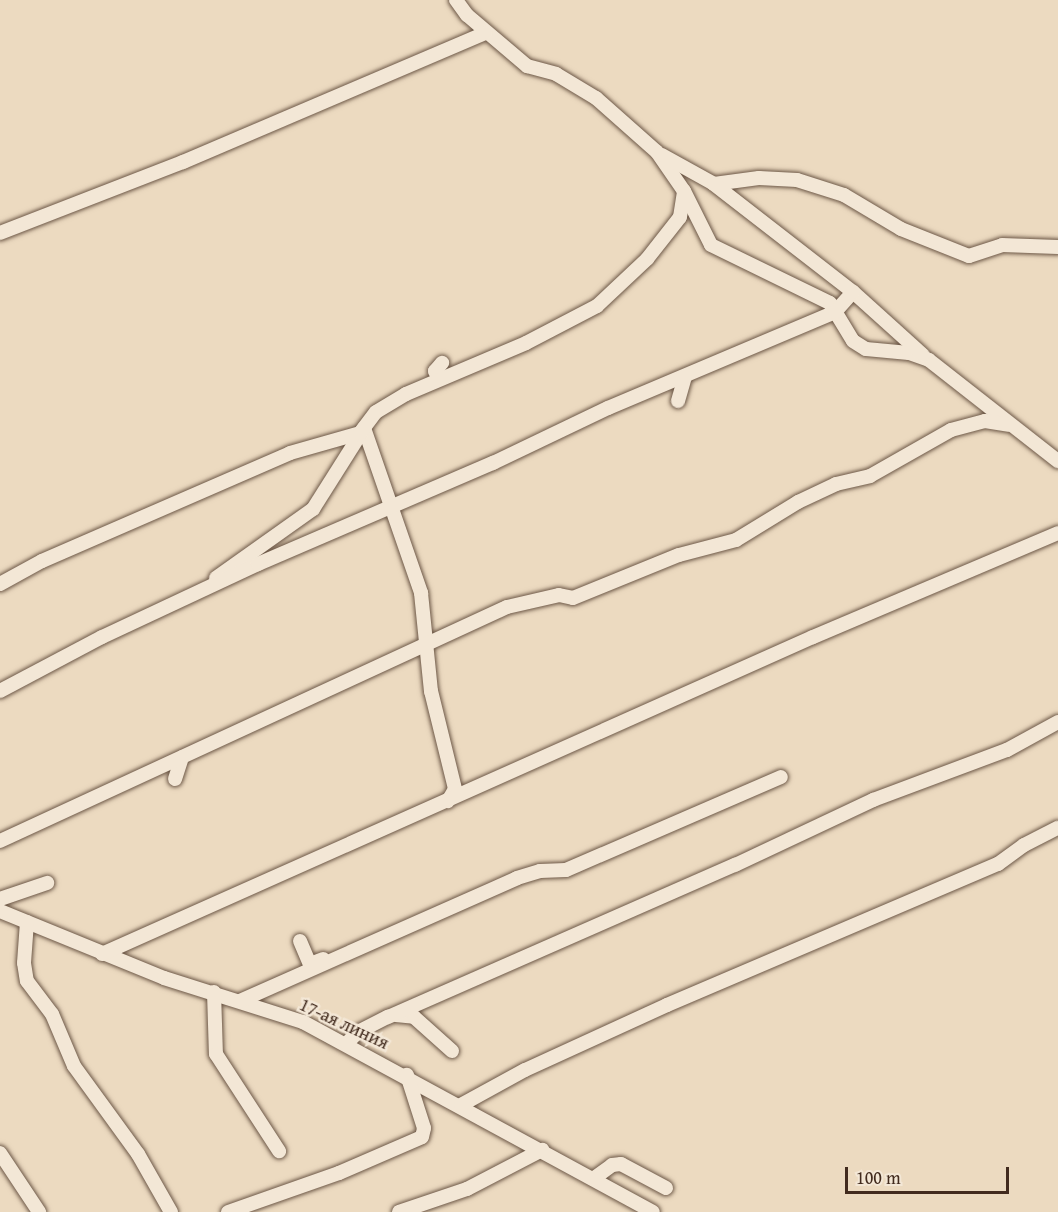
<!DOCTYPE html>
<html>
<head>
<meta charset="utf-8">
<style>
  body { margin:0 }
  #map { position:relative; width:1058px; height:1212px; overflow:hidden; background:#ecdac0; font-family:"Gentium Book Plus",serif }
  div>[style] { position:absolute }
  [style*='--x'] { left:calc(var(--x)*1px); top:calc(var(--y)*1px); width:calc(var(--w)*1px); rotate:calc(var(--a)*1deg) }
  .roads { filter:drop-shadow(0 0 2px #6c5746) drop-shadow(0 0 2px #6c5746) }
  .minor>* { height:14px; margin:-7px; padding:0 7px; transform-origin:7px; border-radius:7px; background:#f3e7d6 }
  span { translate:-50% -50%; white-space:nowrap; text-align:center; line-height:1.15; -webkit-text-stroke:5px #f3e7d6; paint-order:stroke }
  .street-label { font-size:18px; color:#422b1e }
  .scale { position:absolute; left:845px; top:1167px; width:164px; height:27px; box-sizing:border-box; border:3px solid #422b1e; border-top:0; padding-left:8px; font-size:18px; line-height:21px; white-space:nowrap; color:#422b1e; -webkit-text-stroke:4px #f3e7d6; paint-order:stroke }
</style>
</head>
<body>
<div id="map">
  <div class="roads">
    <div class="minor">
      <div style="--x:456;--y:0;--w:19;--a:54"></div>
      <div style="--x:467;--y:15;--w:79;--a:40.4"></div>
      <div style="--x:527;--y:66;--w:30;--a:15"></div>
      <div style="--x:556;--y:74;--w:47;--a:31"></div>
      <div style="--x:596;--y:98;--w:81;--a:41.5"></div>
      <div style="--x:657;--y:152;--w:47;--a:55.3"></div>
      <div style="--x:684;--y:191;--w:60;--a:63.4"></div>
      <div style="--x:711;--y:245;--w:132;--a:26"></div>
      <div style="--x:830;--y:303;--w:44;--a:58.8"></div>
      <div style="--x:853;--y:341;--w:15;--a:32"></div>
      <div style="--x:866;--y:349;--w:43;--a:5.3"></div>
      <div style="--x:909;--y:353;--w:21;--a:19"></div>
      <div style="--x:929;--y:360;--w:164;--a:38.1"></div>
      <div style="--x:662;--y:155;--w:60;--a:29.1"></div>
      <div style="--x:714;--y:184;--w:45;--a:-7.6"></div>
      <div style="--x:759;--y:178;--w:38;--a:3"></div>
      <div style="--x:797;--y:180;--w:49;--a:17.7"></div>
      <div style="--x:844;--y:195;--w:66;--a:30.8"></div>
      <div style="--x:901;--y:229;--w:73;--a:21.7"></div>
      <div style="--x:969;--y:256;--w:35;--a:-18"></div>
      <div style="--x:1002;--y:245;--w:56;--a:2"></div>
      <div style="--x:0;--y:233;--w:196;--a:-21.2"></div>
      <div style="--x:183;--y:162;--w:329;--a:-23.1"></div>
      <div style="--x:853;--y:292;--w:94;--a:42"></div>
      <div style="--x:439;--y:379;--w:9;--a:-117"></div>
      <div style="--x:435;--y:371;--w:11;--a:-49"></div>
      <div style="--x:678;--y:401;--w:25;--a:-74"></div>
      <div style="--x:364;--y:428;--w:175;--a:70.9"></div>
      <div style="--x:421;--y:593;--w:99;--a:84.2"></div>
      <div style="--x:431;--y:691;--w:101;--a:76.2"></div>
      <div style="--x:455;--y:789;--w:14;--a:120"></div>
      <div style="--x:216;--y:578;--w:119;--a:-35.4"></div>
      <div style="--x:313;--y:509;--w:93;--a:-57.7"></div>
      <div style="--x:0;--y:584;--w:48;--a:-28.7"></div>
      <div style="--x:42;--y:561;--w:270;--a:-23.5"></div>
      <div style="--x:290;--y:453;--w:73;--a:-15.9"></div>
      <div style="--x:360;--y:433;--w:26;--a:-53"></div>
      <div style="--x:376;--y:412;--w:35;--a:-31"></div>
      <div style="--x:406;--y:394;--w:130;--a:-23"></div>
      <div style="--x:526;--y:343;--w:80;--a:-27.5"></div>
      <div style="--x:597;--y:306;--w:69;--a:-43.2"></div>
      <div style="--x:647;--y:259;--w:53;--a:-51.8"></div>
      <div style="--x:680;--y:217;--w:26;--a:-81"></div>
      <div style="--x:0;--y:691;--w:115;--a:-27.9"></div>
      <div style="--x:102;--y:637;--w:172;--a:-25.1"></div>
      <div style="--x:258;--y:564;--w:256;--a:-23.3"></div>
      <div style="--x:493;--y:463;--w:127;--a:-25.6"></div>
      <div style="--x:608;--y:408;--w:246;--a:-22.9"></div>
      <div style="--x:835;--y:312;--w:27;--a:-48"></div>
      <div style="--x:853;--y:292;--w:176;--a:-142.2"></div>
      <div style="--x:175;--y:779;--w:23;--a:-72"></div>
      <div style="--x:0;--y:841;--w:558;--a:-24.78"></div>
      <div style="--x:507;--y:607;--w:53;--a:-13"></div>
      <div style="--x:559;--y:595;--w:14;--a:12"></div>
      <div style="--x:573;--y:598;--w:114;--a:-22.1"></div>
      <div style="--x:679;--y:555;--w:59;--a:-14.7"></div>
      <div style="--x:736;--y:540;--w:73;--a:-31.5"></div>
      <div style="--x:798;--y:502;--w:42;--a:-25.3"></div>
      <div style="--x:836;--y:484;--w:35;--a:-13"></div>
      <div style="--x:870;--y:476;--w:93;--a:-29.6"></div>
      <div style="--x:951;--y:430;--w:35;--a:-15"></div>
      <div style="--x:985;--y:421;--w:24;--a:9"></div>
      <div style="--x:0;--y:899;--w:50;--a:-18.8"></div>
      <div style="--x:0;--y:911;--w:177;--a:22.2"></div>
      <div style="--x:164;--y:978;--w:146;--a:17.6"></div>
      <div style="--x:303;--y:1022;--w:398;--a:28.5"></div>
      <div style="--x:27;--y:922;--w:41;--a:94.2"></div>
      <div style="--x:24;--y:963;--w:18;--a:81"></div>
      <div style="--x:27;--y:981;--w:41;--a:52.9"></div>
      <div style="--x:52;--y:1014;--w:56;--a:67.1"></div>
      <div style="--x:74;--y:1066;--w:109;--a:54"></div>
      <div style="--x:138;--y:1154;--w:67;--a:60.4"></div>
      <div style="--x:300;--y:941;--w:25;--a:67"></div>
      <div style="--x:310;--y:964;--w:14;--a:-21"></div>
      <div style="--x:102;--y:954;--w:778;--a:-24.03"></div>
      <div style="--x:813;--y:637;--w:266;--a:-23"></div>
      <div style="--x:214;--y:992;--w:62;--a:88.2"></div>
      <div style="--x:216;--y:1054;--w:116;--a:57"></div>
      <div style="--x:240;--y:1001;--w:303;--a:-23.9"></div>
      <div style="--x:517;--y:878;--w:24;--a:-17"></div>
      <div style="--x:540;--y:871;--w:26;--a:-2"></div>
      <div style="--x:566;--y:870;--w:234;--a:-23.4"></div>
      <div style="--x:396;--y:1015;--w:18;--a:6"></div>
      <div style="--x:414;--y:1017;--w:51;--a:41.8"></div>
      <div style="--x:347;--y:1043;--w:16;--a:-45"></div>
      <div style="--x:358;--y:1032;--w:34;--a:-27"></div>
      <div style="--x:388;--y:1017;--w:379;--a:-23.7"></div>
      <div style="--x:735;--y:865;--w:153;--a:-25.2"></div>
      <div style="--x:873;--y:800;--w:143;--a:-20.5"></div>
      <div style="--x:1007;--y:750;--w:58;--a:-28.8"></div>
      <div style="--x:461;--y:1105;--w:73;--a:-28.7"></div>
      <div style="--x:525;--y:1070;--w:156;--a:-24.6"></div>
      <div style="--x:667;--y:1005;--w:360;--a:-23.1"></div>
      <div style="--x:998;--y:864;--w:32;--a:-36"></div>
      <div style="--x:1024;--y:845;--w:38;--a:-27"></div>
      <div style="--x:0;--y:1153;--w:71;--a:56.5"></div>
      <div style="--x:593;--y:1179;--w:24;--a:-36"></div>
      <div style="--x:612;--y:1165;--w:9;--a:-6"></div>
      <div style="--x:621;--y:1164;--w:51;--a:28.1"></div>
      <div style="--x:228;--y:1212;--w:118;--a:-19.4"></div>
      <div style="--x:339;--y:1173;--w:90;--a:-23.4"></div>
      <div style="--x:422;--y:1137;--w:9;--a:-77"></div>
      <div style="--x:424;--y:1128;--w:56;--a:-107.8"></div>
      <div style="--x:399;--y:1212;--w:72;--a:-18.7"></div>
      <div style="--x:467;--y:1189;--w:85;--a:-27.5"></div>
    </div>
  </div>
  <div class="street-label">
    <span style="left:344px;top:1024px;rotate:25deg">17-ая линия</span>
  </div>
  <div class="scale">100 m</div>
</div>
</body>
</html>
